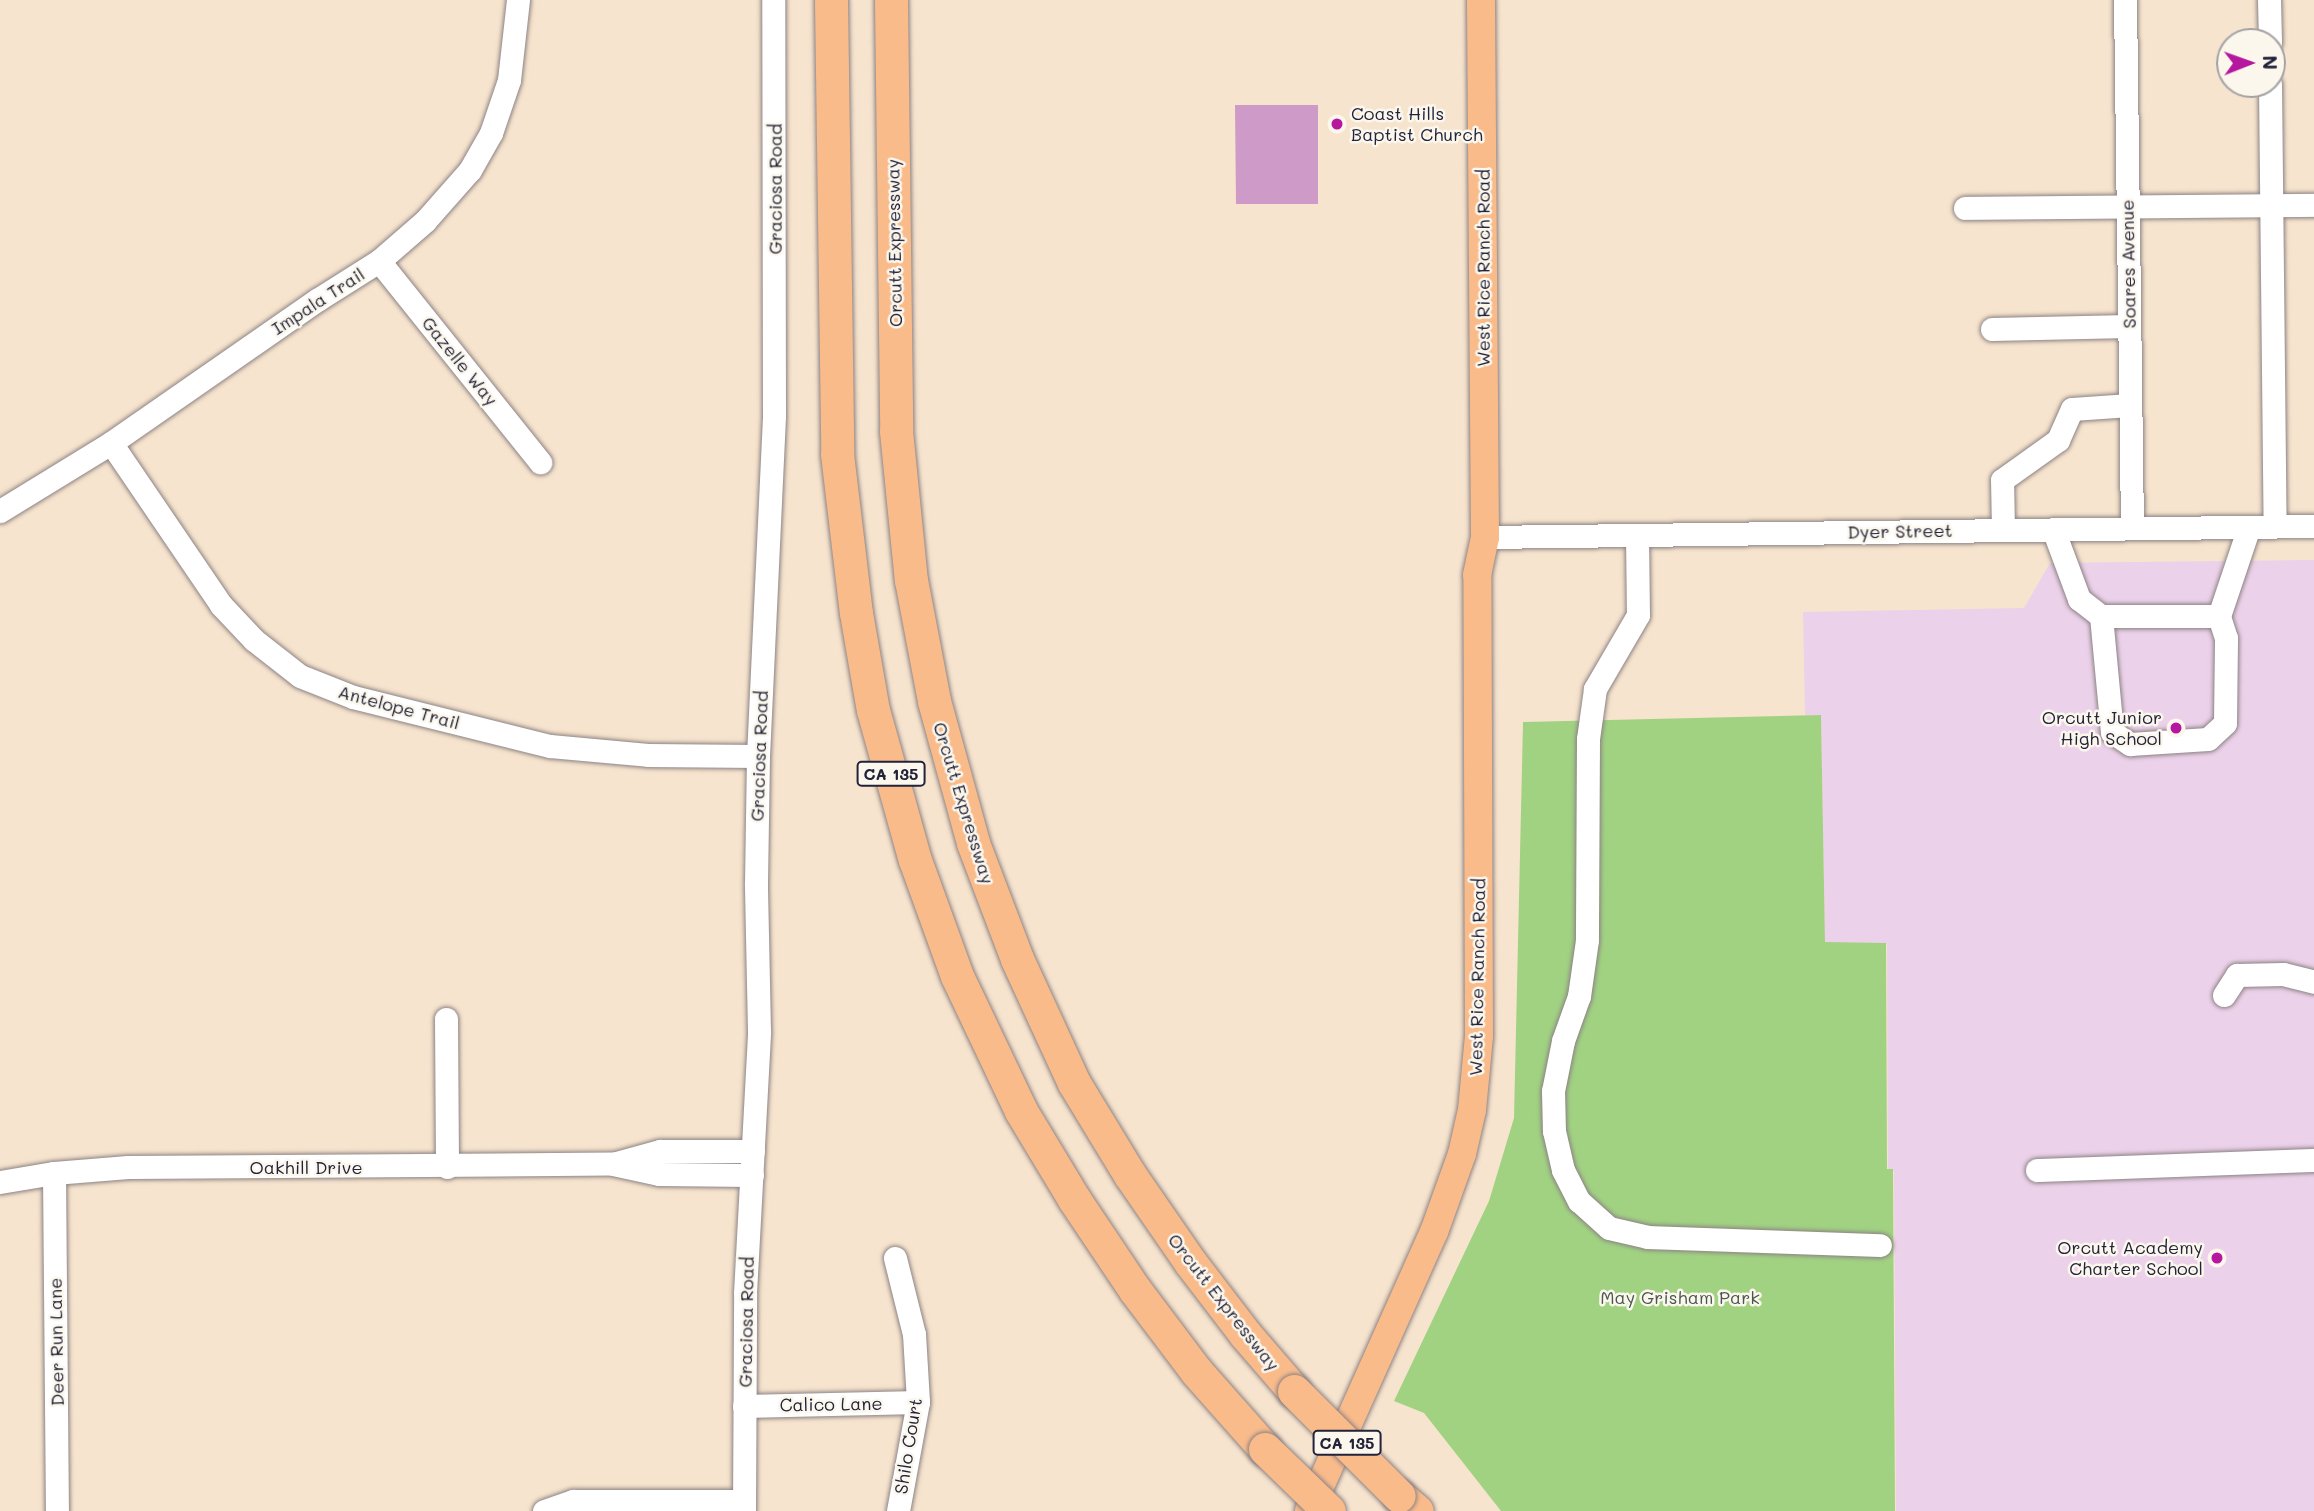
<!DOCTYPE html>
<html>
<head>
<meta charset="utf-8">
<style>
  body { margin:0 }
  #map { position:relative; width:2314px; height:1511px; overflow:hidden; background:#f7e4ce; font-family:Mali,sans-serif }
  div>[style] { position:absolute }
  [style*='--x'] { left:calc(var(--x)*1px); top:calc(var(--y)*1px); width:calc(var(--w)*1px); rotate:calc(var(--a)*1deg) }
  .built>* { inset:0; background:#ecd1ea }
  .green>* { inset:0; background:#a1d282 }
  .building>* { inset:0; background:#ce9ac7 }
  .roads { filter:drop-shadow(0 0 2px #8c8384) drop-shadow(0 0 2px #8c8384) }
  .minor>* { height:23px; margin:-11.5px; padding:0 11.5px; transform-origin:11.5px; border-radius:11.5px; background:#fff }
  .major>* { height:28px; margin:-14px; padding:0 14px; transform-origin:14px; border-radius:14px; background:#fabb8b }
  .highway>* { height:33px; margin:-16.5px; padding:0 16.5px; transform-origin:16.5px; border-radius:16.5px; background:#fabb8b }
  .bridges { filter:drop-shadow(0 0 2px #8c8384) drop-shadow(0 0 2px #8c8384) }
  .highway-bridge>* { height:33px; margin:-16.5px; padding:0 16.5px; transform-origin:16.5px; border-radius:16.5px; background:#fabb8b }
  .dots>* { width:19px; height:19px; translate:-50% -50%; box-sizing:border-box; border:4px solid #fbf7ec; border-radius:50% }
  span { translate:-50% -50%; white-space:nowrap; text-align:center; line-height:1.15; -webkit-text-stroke:5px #fbf7ec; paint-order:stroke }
  .shield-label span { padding:2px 5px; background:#fbf7ec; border:2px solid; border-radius:5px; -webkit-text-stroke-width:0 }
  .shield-label { font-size:16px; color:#22223b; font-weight:700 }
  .poi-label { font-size:18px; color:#22223b }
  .left { translate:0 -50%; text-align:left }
  .right { translate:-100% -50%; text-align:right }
  .street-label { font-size:18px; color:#22223b }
  .park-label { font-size:18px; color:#485750 }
  .north { position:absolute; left:2216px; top:28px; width:70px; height:70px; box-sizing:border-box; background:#fbf7ec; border:2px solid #a4a2a5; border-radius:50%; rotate:89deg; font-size:19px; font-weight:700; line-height:28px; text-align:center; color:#22223b }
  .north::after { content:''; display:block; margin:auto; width:24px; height:32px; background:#b5179e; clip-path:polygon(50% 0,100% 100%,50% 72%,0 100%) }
</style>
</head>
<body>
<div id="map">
  <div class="built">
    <div style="clip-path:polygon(2314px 560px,2314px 1511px,1896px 1511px,1894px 1171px,1888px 1171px,1887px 944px,1825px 943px,1821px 715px,1805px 715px,1803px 612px,2024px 608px,2050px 563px)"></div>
  </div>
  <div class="green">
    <div style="clip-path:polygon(1821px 715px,1825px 942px,1886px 943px,1887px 1169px,1893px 1169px,1895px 1511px,1501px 1511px,1424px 1413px,1394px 1401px,1489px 1201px,1514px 1118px,1523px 722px)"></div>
  </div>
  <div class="building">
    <div style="clip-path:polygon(1235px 105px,1318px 105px,1318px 204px,1236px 204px)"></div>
  </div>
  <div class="roads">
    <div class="minor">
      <div style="--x:2125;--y:0;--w:528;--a:89.24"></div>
      <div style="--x:2269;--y:0;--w:42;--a:88.6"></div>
      <div style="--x:2270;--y:84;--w:442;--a:89.4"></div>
      <div style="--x:1965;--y:208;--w:349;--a:-0.5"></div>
      <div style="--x:379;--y:261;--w:258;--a:51.3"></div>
      <div style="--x:1992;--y:329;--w:137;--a:-1.3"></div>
      <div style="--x:111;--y:443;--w:196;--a:55.8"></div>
      <div style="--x:221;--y:605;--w:48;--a:46.7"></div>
      <div style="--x:254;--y:640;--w:58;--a:38"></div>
      <div style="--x:300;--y:676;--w:57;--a:21.6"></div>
      <div style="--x:353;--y:697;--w:203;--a:14"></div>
      <div style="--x:550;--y:746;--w:98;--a:5.2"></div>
      <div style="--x:648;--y:755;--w:110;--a:0.5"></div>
      <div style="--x:0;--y:511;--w:130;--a:-31.5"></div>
      <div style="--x:111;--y:443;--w:251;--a:-34.8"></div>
      <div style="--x:317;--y:300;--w:73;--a:-32.2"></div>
      <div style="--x:379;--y:261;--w:61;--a:-41"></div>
      <div style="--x:425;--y:221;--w:68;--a:-48.6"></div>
      <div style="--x:470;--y:170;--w:43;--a:-60.4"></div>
      <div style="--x:491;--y:133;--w:56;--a:-71.2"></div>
      <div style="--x:509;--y:80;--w:81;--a:-83.6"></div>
      <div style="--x:2053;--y:529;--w:75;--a:69.6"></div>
      <div style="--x:2079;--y:599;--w:28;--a:38"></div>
      <div style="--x:2101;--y:616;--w:117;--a:84.6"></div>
      <div style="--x:2112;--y:732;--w:22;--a:34"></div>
      <div style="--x:2130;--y:744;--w:78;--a:-3.7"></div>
      <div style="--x:2208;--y:739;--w:23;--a:-43"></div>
      <div style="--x:2225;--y:723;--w:85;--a:-89.3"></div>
      <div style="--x:2226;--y:638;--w:23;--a:-108"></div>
      <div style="--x:2219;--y:616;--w:94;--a:-71.4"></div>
      <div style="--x:2003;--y:530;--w:50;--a:-91.1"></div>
      <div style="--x:2002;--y:480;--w:69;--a:-35.5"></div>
      <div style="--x:2058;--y:440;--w:34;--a:-66"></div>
      <div style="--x:2072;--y:409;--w:58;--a:-3.9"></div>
      <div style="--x:1637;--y:535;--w:80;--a:89.3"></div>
      <div style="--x:1638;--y:615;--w:86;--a:120.2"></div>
      <div style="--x:1595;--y:689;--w:50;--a:98"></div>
      <div style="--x:1588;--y:739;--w:201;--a:90.3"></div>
      <div style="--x:1587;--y:940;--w:57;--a:98.1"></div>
      <div style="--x:1579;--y:996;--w:48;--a:109.6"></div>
      <div style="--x:1563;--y:1041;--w:51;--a:101.3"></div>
      <div style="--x:1553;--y:1091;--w:40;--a:88.6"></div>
      <div style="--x:1554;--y:1131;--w:40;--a:77"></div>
      <div style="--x:1563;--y:1170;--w:35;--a:63"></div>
      <div style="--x:1579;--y:1201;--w:40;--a:42"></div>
      <div style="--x:1609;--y:1228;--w:39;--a:13"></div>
      <div style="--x:1647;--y:1237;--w:233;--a:2"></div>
      <div style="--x:1485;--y:537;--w:829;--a:-0.76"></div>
      <div style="--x:2101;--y:616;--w:118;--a:0"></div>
      <div style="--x:2224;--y:995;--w:24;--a:-57"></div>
      <div style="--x:2237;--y:975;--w:46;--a:-1.2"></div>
      <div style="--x:2283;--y:974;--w:32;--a:14"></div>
      <div style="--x:446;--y:1019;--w:148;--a:89.6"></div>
      <div style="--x:616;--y:1163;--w:46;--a:-15.3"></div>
      <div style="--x:660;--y:1151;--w:93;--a:0"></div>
      <div style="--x:2037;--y:1170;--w:277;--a:-2.1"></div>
      <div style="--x:54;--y:1173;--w:338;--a:89.5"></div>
      <div style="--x:0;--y:1182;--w:55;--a:-9.5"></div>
      <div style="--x:54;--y:1173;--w:74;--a:-4.6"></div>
      <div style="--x:128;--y:1167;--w:485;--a:-0.4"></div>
      <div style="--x:613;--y:1164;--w:47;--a:12.3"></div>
      <div style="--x:659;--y:1174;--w:93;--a:0.6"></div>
      <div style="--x:895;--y:1258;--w:78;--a:76"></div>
      <div style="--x:914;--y:1334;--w:68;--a:86.6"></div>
      <div style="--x:918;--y:1402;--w:111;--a:100.4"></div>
      <div style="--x:744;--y:1406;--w:174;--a:-1.3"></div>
      <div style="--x:544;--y:1511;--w:31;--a:-19"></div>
      <div style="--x:573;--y:1501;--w:170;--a:0"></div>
      <div style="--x:744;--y:1511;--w:218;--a:-89.7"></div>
      <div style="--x:745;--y:1293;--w:262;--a:-86.9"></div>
      <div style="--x:759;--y:1031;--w:148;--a:-91.2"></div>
      <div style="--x:756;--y:883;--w:127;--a:-89.1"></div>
      <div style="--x:758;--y:756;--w:340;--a:-87.3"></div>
      <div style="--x:774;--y:416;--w:416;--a:-90.1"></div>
    </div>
    <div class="major">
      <div style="--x:1309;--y:1511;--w:306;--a:-65.9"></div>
      <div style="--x:1434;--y:1232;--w:83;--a:-70.3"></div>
      <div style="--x:1462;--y:1154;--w:45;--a:-77.2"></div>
      <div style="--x:1472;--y:1110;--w:74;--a:-84.6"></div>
      <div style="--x:1479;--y:1036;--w:461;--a:-90.2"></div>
      <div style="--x:1477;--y:575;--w:39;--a:-78"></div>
      <div style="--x:1485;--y:537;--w:537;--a:-90.43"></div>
    </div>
    <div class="highway">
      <div style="--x:831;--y:0;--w:454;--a:89.2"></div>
      <div style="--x:837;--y:454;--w:160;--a:83.2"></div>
      <div style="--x:856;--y:613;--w:98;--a:80.1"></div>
      <div style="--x:873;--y:710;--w:156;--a:74.4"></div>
      <div style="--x:915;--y:860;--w:123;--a:70.1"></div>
      <div style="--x:957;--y:976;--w:149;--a:64.6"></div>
      <div style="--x:1021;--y:1111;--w:103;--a:58.9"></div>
      <div style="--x:1074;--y:1199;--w:110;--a:56.2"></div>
      <div style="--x:1135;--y:1290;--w:101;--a:53"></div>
      <div style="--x:1196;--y:1371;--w:104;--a:48.5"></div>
      <div style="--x:891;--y:0;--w:431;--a:89.3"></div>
      <div style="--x:896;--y:431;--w:150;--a:84.3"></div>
      <div style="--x:911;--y:580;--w:123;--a:79.2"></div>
      <div style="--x:934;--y:701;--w:147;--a:74.6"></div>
      <div style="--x:973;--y:843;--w:124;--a:69.2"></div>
      <div style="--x:1017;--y:959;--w:136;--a:65.3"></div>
      <div style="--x:1074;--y:1083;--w:108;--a:58.7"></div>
      <div style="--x:1130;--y:1175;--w:106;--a:55.4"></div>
      <div style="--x:1190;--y:1262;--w:91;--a:52.6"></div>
      <div style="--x:1245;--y:1334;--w:75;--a:49.3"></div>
      <div style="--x:1399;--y:1496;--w:23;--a:40"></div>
    </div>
  </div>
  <div class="bridges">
    <div class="highway-bridge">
      <div style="--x:1294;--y:1391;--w:148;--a:45"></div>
      <div style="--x:1265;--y:1449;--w:89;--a:44.1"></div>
    </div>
  </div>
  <div class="dots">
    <div style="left:1337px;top:124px;background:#b5179e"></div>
    <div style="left:2176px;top:728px;background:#b5179e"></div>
    <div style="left:2217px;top:1258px;background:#b5179e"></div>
  </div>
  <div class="shield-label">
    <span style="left:891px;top:774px">CA 135</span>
    <span style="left:1347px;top:1443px">CA 135</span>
  </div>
  <div class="poi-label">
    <span class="left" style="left:1351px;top:124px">Coast Hills<br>Baptist Church</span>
    <span class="right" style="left:2162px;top:728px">Orcutt Junior<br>High School</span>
    <span class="right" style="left:2203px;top:1258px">Orcutt Academy<br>Charter School</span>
  </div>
  <div class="street-label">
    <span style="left:775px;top:189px;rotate:-90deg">Graciosa Road</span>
    <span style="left:894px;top:243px;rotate:-91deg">Orcutt Expressway</span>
    <span style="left:2128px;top:264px;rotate:-91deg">Soares Avenue</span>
    <span style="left:1483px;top:268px;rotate:-90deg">West Rice Ranch Road</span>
    <span style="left:318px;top:301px;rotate:-33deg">Impala Trail</span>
    <span style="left:460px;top:361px;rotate:51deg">Gazelle Way</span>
    <span style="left:1900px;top:531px;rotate:-1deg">Dyer Street</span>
    <span style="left:399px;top:707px;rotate:15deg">Antelope Trail</span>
    <span style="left:759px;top:756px;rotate:-88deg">Graciosa Road</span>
    <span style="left:964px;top:803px;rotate:73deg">Orcutt Expressway</span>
    <span style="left:1477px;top:977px;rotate:-89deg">West Rice Ranch Road</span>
    <span style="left:306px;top:1167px">Oakhill Drive</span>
    <span style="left:1224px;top:1302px;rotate:52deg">Orcutt Expressway</span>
    <span style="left:746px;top:1322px;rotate:-89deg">Graciosa Road</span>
    <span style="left:56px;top:1342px;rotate:-91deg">Deer Run Lane</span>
    <span style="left:831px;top:1404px;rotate:-1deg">Calico Lane</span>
    <span style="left:908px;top:1446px;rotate:-81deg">Shilo Court</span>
  </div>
  <div class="park-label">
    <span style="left:1680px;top:1297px">May Grisham Park</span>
  </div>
  <div class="north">N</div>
</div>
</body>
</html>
